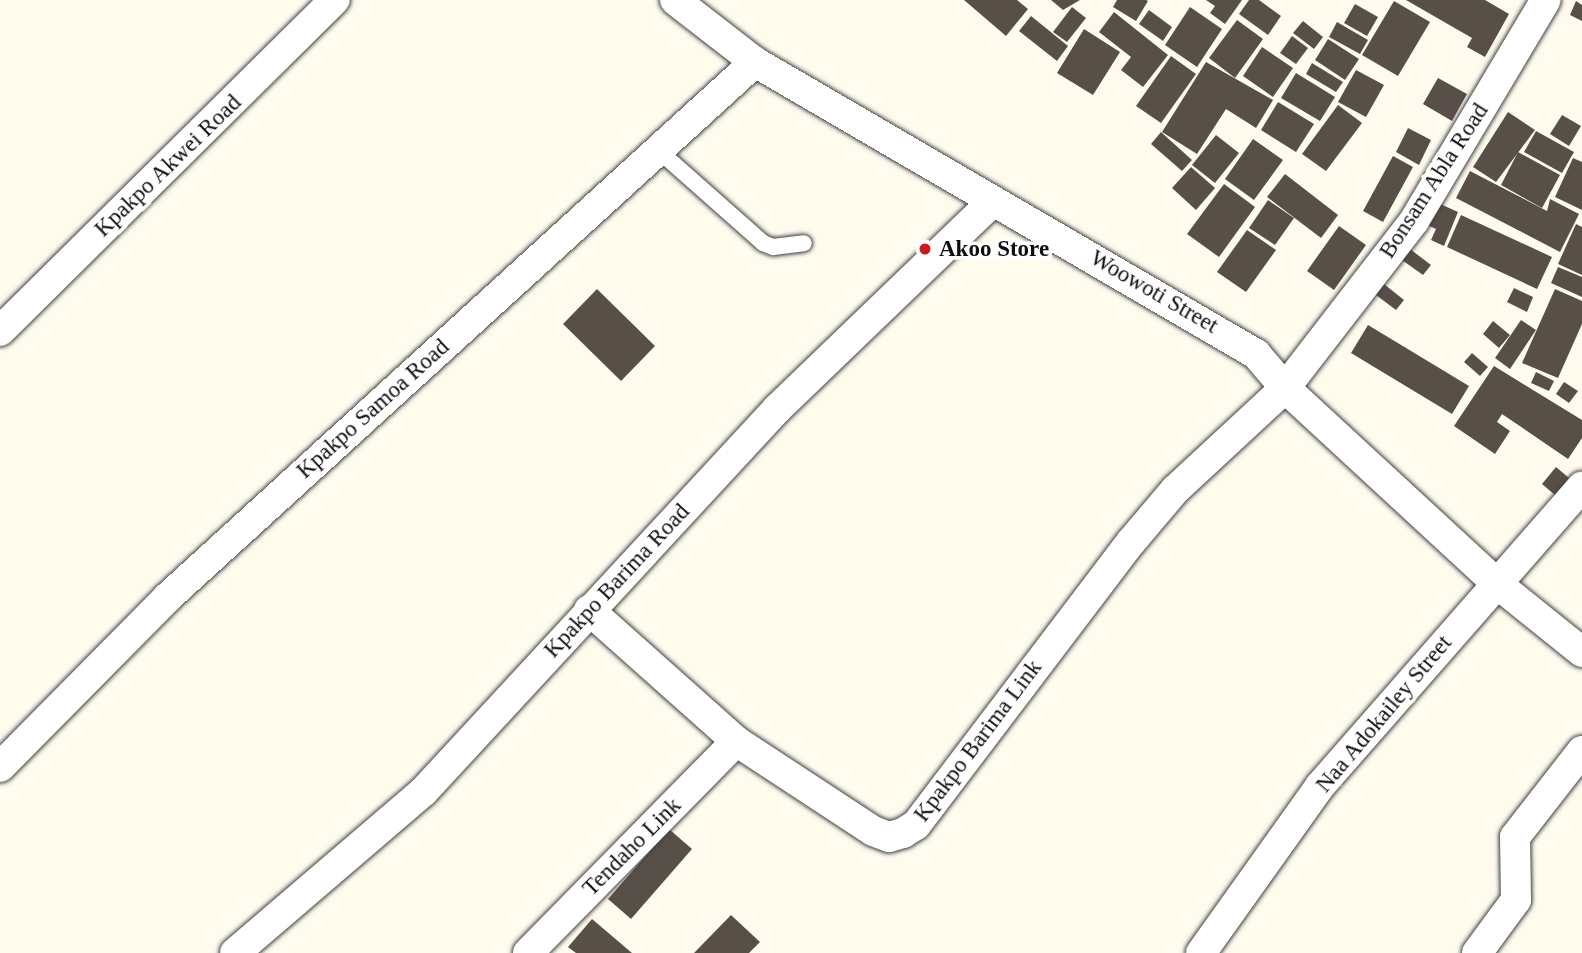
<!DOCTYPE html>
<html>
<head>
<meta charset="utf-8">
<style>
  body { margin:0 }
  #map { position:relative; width:1582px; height:953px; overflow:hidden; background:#fffcef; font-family:Georgia,serif }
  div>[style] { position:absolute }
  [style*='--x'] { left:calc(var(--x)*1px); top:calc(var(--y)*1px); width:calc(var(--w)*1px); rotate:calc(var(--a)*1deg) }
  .building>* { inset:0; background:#584f49 }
  .roads { filter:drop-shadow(0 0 2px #414141) drop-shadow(0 0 2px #414141) }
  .lane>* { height:16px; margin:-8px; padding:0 8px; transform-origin:8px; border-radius:8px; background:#fff }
  .street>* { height:30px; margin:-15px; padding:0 15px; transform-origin:15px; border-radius:15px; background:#fff }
  .dots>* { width:19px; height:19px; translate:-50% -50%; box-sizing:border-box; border:4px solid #fff; border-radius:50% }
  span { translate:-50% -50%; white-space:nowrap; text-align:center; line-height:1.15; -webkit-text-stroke:7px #fff; paint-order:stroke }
  .street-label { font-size:23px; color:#0e0e0e }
  .poi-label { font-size:23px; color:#0e0e0e; font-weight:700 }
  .left { translate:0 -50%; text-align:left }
</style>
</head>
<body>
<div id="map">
  <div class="building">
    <div style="clip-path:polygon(964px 0,1017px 0,1028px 9px,1006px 36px)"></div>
    <div style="clip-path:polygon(1051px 0,1080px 0,1063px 10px)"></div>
    <div style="clip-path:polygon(1117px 0,1146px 0,1148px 1px,1136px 21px,1113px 7px)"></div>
    <div style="clip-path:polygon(1206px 0,1242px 0,1225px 24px,1210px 13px,1215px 6px)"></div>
    <div style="clip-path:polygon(1249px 0,1259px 0,1281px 16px,1268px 35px,1239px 14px)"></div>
    <div style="clip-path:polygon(1406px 0,1485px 0,1509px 14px,1485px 57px,1467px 47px,1472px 38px)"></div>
    <div style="clip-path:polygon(1394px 1px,1430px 22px,1398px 76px,1362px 55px)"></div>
    <div style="clip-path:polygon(1576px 1px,1582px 5px,1582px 21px,1570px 15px)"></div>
    <div style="clip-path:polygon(1355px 4px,1378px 17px,1367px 36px,1344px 23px)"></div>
    <div style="clip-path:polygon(1072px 7px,1086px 18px,1067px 42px,1053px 32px)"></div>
    <div style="clip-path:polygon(1190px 7px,1222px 29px,1197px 67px,1165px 45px)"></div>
    <div style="clip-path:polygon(1149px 10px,1172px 27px,1163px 41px,1139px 24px)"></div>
    <div style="clip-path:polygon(1114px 12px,1168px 55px,1143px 87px,1121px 70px,1131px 57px,1099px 32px)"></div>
    <div style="clip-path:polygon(1031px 16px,1068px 46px,1057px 61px,1019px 31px)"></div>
    <div style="clip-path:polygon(1237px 20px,1263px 39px,1235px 78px,1209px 58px)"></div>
    <div style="clip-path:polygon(1303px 21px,1323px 37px,1314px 49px,1293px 33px)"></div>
    <div style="clip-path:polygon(1337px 22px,1368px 40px,1360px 54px,1329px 37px)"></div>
    <div style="clip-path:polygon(1084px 29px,1120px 52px,1093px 95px,1057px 73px)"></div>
    <div style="clip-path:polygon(1292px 36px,1308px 48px,1296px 64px,1280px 53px)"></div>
    <div style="clip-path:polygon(1328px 39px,1359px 59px,1345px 80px,1315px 60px)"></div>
    <div style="clip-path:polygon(1262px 47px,1293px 68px,1273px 97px,1243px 76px)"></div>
    <div style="clip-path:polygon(1171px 56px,1196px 74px,1161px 123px,1136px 106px)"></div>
    <div style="clip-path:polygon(1206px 62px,1273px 100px,1256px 128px,1226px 109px,1197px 154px,1162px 132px)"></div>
    <div style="clip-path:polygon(1312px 63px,1343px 82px,1336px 92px,1306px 74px)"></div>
    <div style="clip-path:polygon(1356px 70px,1384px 85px,1366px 117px,1338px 102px)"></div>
    <div style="clip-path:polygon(1296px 73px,1335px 97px,1320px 121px,1281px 98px)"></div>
    <div style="clip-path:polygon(1438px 78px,1467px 94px,1452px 121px,1423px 104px)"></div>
    <div style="clip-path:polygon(1278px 102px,1314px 124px,1296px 152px,1261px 130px)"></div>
    <div style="clip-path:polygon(1338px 105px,1362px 123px,1326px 171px,1302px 154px)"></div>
    <div style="clip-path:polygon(1508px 112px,1535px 130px,1496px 182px,1473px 167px)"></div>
    <div style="clip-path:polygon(1562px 115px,1581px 126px,1569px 146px,1550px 134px)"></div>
    <div style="clip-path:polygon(1408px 128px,1431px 140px,1419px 165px,1396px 152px)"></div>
    <div style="clip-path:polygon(1536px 131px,1574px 152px,1562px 173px,1524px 152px)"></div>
    <div style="clip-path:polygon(1161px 132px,1192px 160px,1182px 171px,1151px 144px)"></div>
    <div style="clip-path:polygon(1216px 135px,1239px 153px,1215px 183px,1192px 165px)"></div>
    <div style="clip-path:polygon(1253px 139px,1283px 160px,1254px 200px,1225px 179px)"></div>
    <div style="clip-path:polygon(1518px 152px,1560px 175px,1542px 208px,1501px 185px)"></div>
    <div style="clip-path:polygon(1393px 156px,1413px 167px,1383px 222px,1363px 211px)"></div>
    <div style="clip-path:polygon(1573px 158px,1582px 162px,1582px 210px,1555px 197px)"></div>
    <div style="clip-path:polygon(1191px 167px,1215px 188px,1196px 210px,1172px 188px)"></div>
    <div style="clip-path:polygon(1470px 171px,1547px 211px,1550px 199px,1579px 214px,1560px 252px,1456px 198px)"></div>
    <div style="clip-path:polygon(1285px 174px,1338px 215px,1321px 238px,1267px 197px)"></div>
    <div style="clip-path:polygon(1224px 184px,1255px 207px,1219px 257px,1187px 234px)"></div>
    <div style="clip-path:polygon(1268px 200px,1294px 218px,1275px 245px,1249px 228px)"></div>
    <div style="clip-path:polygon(1436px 202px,1458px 212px,1444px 246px,1431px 240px,1436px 229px,1427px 225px)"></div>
    <div style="clip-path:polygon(1461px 215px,1552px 257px,1537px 289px,1447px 247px)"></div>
    <div style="clip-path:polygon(1576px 224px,1582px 227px,1582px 275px,1558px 264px)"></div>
    <div style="clip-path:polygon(1339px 226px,1366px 245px,1334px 290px,1307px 271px)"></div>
    <div style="clip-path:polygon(1247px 230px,1276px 250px,1246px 292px,1217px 272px)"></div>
    <div style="clip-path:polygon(1410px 249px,1431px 265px,1423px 275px,1402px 260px)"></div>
    <div style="clip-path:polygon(1558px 267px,1582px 277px,1582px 297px,1551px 283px)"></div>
    <div style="clip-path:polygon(1384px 284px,1404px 300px,1396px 310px,1376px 295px)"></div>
    <div style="clip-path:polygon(1514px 288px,1533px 297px,1527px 312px,1507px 302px)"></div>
    <div style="clip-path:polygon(597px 289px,655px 346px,621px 381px,563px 324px)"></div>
    <div style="clip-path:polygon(1555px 289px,1582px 301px,1582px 324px,1558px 378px,1522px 363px)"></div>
    <div style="clip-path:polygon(1521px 320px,1536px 330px,1510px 369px,1495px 358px)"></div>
    <div style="clip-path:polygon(1493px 321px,1510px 335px,1499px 348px,1483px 334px)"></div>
    <div style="clip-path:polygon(1368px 325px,1469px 386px,1452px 414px,1351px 353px)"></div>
    <div style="clip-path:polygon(1472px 353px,1488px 367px,1480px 376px,1464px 362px)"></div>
    <div style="clip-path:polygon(1494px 366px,1582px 420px,1582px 438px,1568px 459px,1502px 414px,1497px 422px,1510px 431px,1495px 454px,1454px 426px)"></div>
    <div style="clip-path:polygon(1536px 372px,1554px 381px,1549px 391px,1531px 383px)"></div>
    <div style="clip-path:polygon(1564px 382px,1578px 391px,1569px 403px,1556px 394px)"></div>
    <div style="clip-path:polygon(1556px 467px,1569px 478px,1555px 495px,1542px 484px)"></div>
    <div style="clip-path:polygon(669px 829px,692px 849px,631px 919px,608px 899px)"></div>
    <div style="clip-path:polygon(731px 915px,760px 942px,749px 953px,694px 953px)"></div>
    <div style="clip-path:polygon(592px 919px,632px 953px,576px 953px,568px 947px)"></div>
  </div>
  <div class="roads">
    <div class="lane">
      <div style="--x:658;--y:150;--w:140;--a:41.5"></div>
      <div style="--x:763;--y:243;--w:11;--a:22"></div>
      <div style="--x:773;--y:247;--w:31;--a:-7"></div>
    </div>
    <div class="street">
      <div style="--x:675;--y:0;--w:101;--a:37.8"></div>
      <div style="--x:755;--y:62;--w:580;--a:30.24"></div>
      <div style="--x:1256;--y:354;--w:45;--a:49.5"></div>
      <div style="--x:1285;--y:388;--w:286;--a:42.7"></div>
      <div style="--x:1495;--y:582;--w:112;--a:38.8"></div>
      <div style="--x:0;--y:331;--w:471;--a:-44.7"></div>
      <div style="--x:589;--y:610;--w:197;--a:41.7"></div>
      <div style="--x:736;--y:741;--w:164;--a:33.3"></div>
      <div style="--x:873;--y:831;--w:17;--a:21"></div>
      <div style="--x:889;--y:837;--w:15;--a:-16"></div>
      <div style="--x:903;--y:833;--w:15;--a:-32"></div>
      <div style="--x:916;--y:825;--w:355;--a:-52.8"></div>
      <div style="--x:1131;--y:542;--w:68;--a:-49.8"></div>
      <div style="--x:1175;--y:490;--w:150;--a:-42.8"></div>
      <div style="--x:1285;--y:388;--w:211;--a:-52.3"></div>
      <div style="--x:1414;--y:221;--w:257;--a:-59.2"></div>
      <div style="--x:0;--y:767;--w:238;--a:-45.3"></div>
      <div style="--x:167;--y:598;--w:796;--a:-42.35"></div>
      <div style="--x:235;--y:953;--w:248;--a:-40.6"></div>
      <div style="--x:423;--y:792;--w:522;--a:-47.25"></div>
      <div style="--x:777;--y:409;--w:300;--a:-43.9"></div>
      <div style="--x:528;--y:953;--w:297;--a:-45.5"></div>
      <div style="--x:1201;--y:953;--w:205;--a:-54.5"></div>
      <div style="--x:1320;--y:786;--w:398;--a:-48.8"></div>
      <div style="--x:1477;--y:953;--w:66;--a:-53.7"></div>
      <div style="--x:1516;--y:900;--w:63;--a:-90.9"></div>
      <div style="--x:1515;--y:837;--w:109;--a:-52.1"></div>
    </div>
  </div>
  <div class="dots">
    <div style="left:925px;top:249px;background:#ce171e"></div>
  </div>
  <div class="street-label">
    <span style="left:168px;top:166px;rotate:-44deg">Kpakpo Akwei Road</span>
    <span style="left:1434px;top:181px;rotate:-57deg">Bonsam Abla Road</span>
    <span style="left:1154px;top:292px;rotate:30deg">Woowoti Street</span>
    <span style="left:373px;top:409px;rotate:-42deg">Kpakpo Samoa Road</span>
    <span style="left:617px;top:581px;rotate:-47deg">Kpakpo Barima Road</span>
    <span style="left:1384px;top:714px;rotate:-50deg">Naa Adokailey Street</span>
    <span style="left:978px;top:741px;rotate:-53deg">Kpakpo Barima Link</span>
    <span style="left:632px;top:847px;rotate:-45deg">Tendaho Link</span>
  </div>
  <div class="poi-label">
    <span class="left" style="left:939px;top:249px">Akoo Store</span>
  </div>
</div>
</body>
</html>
